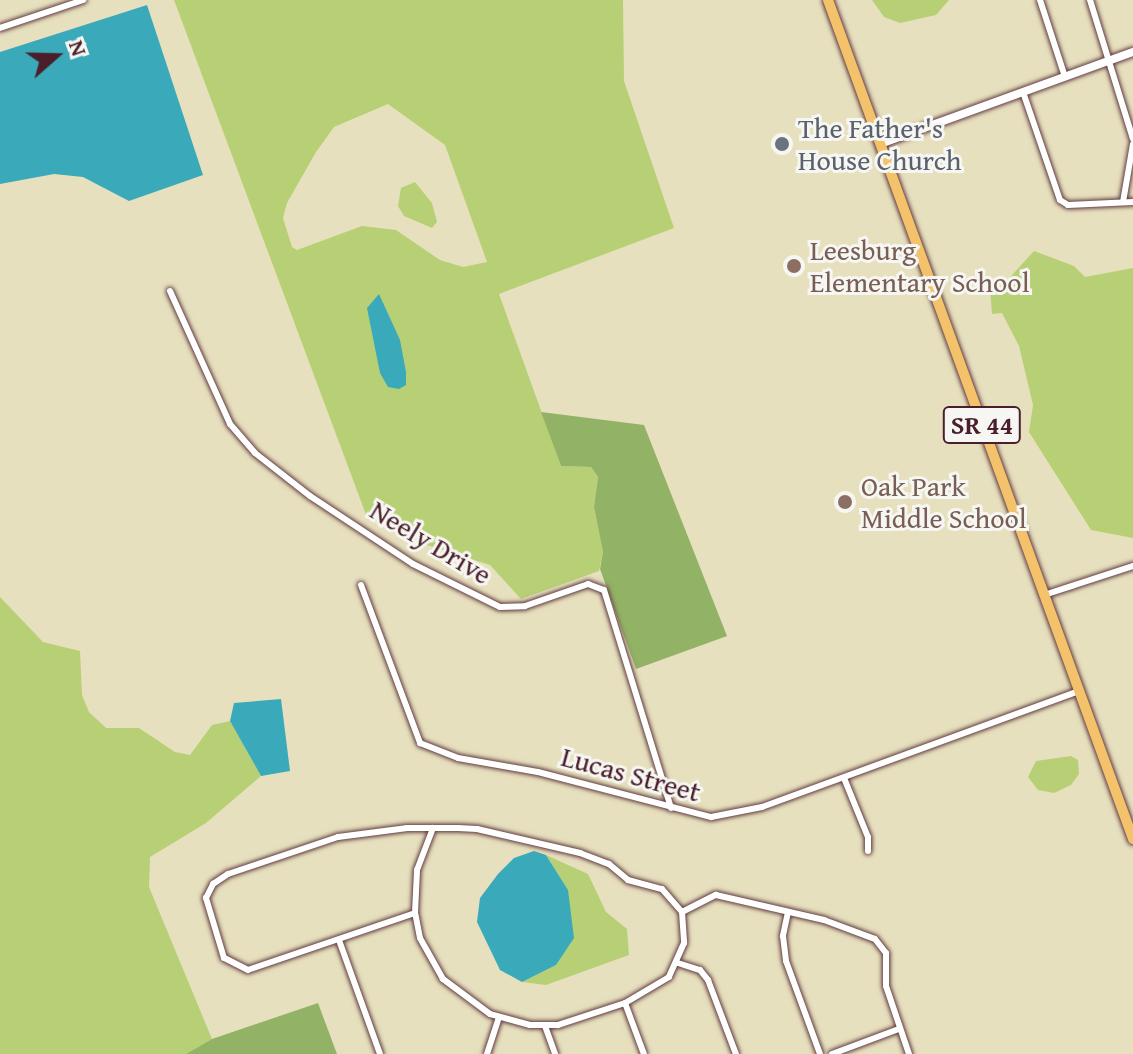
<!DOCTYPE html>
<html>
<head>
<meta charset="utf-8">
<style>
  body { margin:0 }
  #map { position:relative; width:1133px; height:1054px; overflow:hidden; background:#e7e0be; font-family:"Gentium Book Plus",serif }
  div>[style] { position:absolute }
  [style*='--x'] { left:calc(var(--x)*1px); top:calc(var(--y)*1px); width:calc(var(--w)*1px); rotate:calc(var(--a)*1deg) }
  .green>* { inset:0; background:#b8d075 }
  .forest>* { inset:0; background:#92b266 }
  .water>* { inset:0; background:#3aa9b9 }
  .roads { filter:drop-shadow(0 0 2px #623c41) drop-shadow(0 0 2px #623c41) }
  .minor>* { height:6px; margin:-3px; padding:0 3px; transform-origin:3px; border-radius:3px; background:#fff }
  .tertiary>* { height:8px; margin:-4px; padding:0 4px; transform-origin:4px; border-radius:4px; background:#fff }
  .primary>* { height:10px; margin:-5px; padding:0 5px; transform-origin:5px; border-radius:5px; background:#f3c26a }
  .dots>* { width:22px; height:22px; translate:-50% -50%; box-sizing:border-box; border:4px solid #f6f6f2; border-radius:50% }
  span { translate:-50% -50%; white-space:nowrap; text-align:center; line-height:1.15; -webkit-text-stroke:6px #f6f6f2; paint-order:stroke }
  .shield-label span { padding:2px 6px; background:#f6f6f2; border:2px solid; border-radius:6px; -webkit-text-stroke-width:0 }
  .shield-label { font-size:26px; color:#4a1f2b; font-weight:700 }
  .worship-label { font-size:28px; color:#5b616d }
  .left { translate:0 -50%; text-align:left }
  .education-label { font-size:28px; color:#785e54 }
  .street-label { font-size:28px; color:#4a1f2b }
  .north { position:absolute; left:16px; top:16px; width:80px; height:80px; -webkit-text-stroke:6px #f6f6f2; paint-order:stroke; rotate:70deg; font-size:22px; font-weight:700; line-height:32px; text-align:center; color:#4a1f2b }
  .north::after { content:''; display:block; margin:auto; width:28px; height:36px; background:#4a1f2b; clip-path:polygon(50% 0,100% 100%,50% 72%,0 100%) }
</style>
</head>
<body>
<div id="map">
  <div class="green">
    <div style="clip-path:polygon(evenodd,174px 0,623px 0,624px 81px,674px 228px,499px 294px,561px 466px,591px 467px,598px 477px,594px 507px,603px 552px,599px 571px,521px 599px,490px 565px,427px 545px,410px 523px,368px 520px,174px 0,388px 104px,445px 145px,487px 262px,463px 267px,440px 260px,396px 230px,362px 226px,297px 250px,292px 247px,283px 218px,287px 203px,316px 152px,334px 127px,388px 104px)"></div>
    <div style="clip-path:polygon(872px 0,949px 0,936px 15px,900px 23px,884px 17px)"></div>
    <div style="clip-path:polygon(415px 182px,432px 203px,437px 222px,432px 228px,404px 216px,398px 206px,401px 188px)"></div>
    <div style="clip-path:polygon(1034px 251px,1074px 266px,1085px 277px,1133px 268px,1133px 538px,1091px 530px,1029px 432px,1033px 405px,1019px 346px,1002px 313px,992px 314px,990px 289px,1004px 284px)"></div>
    <div style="clip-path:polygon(0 597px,43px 642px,80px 651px,82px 695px,89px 712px,106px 728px,139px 728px,175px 752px,190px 755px,212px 725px,230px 721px,261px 776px,206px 823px,150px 857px,149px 887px,212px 1039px,186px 1054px,0 1054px)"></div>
    <div style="clip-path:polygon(1071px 756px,1078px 760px,1079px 774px,1071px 785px,1054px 793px,1038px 790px,1028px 777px,1036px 761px)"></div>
    <div style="clip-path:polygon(546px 855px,588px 874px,606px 912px,627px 929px,629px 955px,546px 985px,522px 982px,556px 965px,568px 890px)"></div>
  </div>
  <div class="forest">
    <div style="clip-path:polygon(541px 412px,644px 425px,727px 636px,636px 669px,600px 569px,603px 552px,594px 507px,598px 477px,591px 467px,561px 466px)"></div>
    <div style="clip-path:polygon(318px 1003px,337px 1054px,186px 1054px,212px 1039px)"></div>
  </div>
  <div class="water">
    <div style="clip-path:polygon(147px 5px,203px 175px,129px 201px,83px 177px,54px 174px,0 184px,0 52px)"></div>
    <div style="clip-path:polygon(379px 294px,400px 340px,406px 372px,406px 385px,399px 389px,388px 387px,380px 373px,367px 308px)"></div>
    <div style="clip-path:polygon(281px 699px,290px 771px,261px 776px,230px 721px,234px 703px)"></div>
    <div style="clip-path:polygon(534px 851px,546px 855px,568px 890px,574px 938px,556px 965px,522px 982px,500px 970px,477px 922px,480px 898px,498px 874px,514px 858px)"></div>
  </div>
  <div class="roads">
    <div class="minor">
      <div style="--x:1040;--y:0;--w:81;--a:72"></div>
      <div style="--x:1090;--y:0;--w:145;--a:72.8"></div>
      <div style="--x:0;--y:28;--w:88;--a:-18.6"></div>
      <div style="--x:1023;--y:92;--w:114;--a:71.1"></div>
      <div style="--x:1060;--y:200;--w:9;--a:32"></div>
      <div style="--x:1068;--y:205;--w:65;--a:-2.6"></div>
      <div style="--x:1123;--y:202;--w:59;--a:-80.2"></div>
      <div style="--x:170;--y:291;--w:146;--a:65.7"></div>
      <div style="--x:230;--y:424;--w:38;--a:49"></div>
      <div style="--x:255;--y:453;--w:70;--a:38"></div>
      <div style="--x:310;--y:496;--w:123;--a:33.4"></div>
      <div style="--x:413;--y:564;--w:97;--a:26.3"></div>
      <div style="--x:500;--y:607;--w:25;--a:-2"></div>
      <div style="--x:525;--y:606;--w:67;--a:-19.2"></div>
      <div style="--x:588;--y:584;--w:17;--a:21"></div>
      <div style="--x:604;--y:590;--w:228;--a:72.9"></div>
      <div style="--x:361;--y:585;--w:169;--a:69.5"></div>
      <div style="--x:420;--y:743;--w:41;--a:21.5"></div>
      <div style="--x:458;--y:758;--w:81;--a:9.9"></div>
      <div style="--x:538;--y:772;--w:179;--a:14.6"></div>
      <div style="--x:711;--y:817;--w:52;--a:-11.1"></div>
      <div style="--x:762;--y:807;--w:338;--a:-20.1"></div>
      <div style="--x:1044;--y:595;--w:94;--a:-18"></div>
      <div style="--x:844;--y:778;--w:64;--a:67.9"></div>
      <div style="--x:868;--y:837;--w:14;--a:90"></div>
      <div style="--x:682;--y:912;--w:38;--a:-27"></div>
      <div style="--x:716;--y:895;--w:111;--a:13"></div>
      <div style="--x:824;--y:920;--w:54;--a:20.4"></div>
      <div style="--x:875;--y:939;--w:18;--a:52"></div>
      <div style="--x:886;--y:953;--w:33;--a:90"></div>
      <div style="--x:886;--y:986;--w:72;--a:71.3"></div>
      <div style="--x:788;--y:912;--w:25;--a:102"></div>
      <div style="--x:783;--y:936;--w:25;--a:83"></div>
      <div style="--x:786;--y:961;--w:99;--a:69.9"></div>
      <div style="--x:415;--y:913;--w:176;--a:161.2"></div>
      <div style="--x:248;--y:970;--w:27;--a:-153"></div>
      <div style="--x:224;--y:958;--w:63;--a:-106.7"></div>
      <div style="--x:206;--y:898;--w:16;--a:-63"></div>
      <div style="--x:213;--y:884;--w:18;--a:-34"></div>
      <div style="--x:228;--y:874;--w:116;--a:-18.6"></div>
      <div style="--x:338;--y:837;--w:70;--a:-7.4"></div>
      <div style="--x:407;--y:828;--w:51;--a:0"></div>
      <div style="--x:458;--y:828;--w:19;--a:3"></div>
      <div style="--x:477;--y:829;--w:106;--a:13.1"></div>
      <div style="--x:580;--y:853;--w:31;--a:21"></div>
      <div style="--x:609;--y:864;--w:25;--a:40"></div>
      <div style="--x:628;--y:880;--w:35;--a:15"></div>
      <div style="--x:662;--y:889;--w:30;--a:49"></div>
      <div style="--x:682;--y:912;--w:31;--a:86"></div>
      <div style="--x:684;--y:943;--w:37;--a:114"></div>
      <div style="--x:669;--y:977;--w:51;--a:149.4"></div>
      <div style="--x:625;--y:1003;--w:71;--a:161.8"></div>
      <div style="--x:558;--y:1025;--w:28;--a:180"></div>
      <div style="--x:530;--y:1025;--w:41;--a:-164.6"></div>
      <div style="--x:490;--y:1014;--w:59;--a:-143.3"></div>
      <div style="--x:443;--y:979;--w:47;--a:-119.3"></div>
      <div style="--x:420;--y:938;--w:25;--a:-101"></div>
      <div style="--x:415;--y:913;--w:43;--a:-87.3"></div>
      <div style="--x:417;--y:870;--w:45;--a:-69.1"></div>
      <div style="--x:339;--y:940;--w:121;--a:70.2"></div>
      <div style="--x:678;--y:963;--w:23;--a:18"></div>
      <div style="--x:700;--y:970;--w:13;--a:51"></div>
      <div style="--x:708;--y:980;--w:79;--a:69.3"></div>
      <div style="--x:625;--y:1003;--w:54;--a:69.6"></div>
      <div style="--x:545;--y:1026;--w:30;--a:70"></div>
      <div style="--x:487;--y:1054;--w:38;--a:-72"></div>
      <div style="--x:832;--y:1054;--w:72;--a:-20.5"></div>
    </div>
    <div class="tertiary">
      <div style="--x:880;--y:144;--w:269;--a:-20"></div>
    </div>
    <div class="primary">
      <div style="--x:828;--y:0;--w:893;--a:70.02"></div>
    </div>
  </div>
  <div class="dots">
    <div style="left:782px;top:144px;background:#6b7280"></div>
    <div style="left:794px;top:266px;background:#8d6e63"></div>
    <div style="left:845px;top:502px;background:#8d6e63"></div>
  </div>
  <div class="shield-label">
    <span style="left:982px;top:425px">SR 44</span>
  </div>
  <div class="worship-label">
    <span class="left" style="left:798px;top:144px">The Father's<br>House Church</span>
  </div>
  <div class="education-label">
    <span class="left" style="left:810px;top:266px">Leesburg<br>Elementary School</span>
    <span class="left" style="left:861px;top:502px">Oak Park<br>Middle School</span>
  </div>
  <div class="street-label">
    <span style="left:431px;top:542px;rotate:31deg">Neely Drive</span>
    <span style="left:631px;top:774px;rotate:15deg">Lucas Street</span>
  </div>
  <div class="north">N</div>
</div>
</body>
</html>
